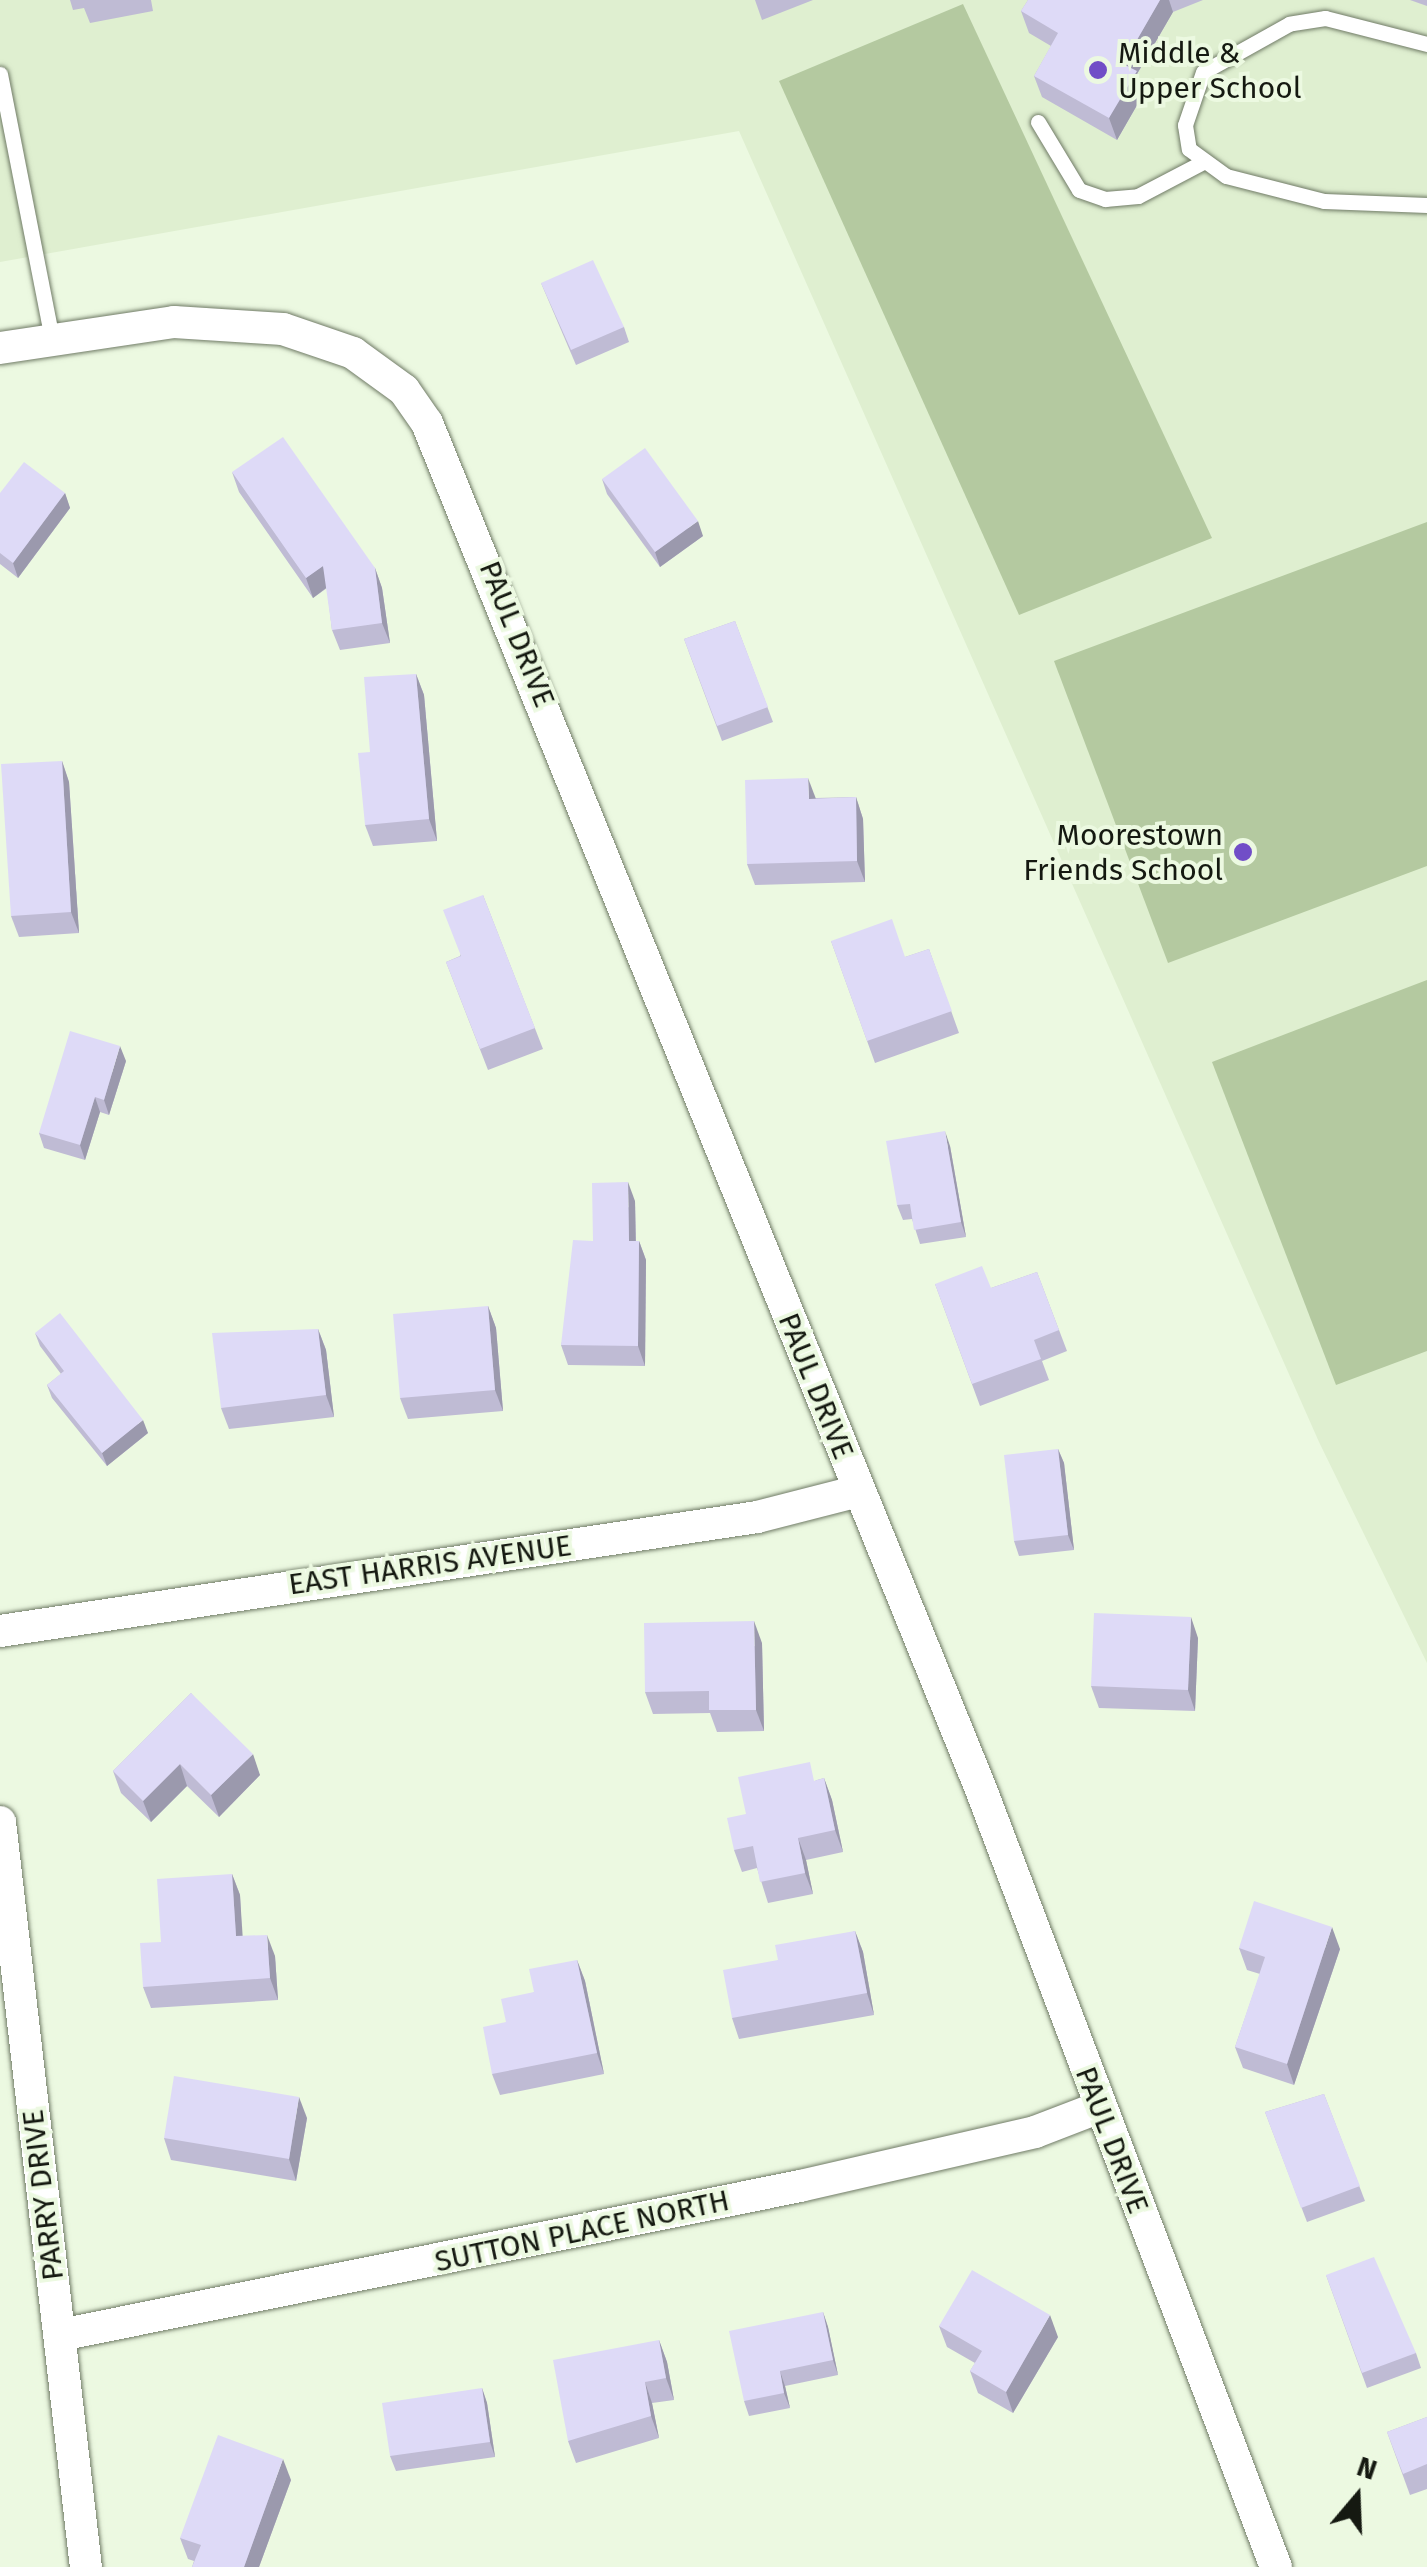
<!DOCTYPE html>
<html>
<head>
<meta charset="utf-8">
<style>
  body { margin:0 }
  #map { position:relative; width:1427px; height:2567px; overflow:hidden; background:#ecf9e1; font-family:"Fira Sans",sans-serif }
  div>[style] { position:absolute }
  [style*='--x'] { left:calc(var(--x)*1px); top:calc(var(--y)*1px); width:calc(var(--w)*1px); rotate:calc(var(--a)*1deg) }
  .built>* { inset:0; background:#dfefd0 }
  .green>* { inset:0; background:#b4c9a0 }
  .roads { filter:drop-shadow(0 0 2px #707b66) drop-shadow(0 0 2px #707b66) }
  .lane>* { height:15px; margin:-7.5px; padding:0 7.5px; transform-origin:7.5px; border-radius:7.5px; background:#fff }
  .street>* { height:32px; margin:-16px; padding:0 16px; transform-origin:16px; border-radius:16px; background:#fff }
  .wall>* { inset:0; background:#bfbbd4 }
  .shaded-wall>* { inset:0; background:#9b99ad }
  .building>* { inset:0; background:#dedaf7 }
  .dots>* { width:28px; height:28px; translate:-50% -50%; box-sizing:border-box; border:5px solid #ecf9e1; border-radius:50% }
  span { translate:-50% -50%; white-space:nowrap; text-align:center; line-height:1.15; -webkit-text-stroke:8px #ecf9e1; paint-order:stroke }
  .poi-label { font-size:30px; color:#151911 }
  .left { translate:0 -50%; text-align:left }
  .right { translate:-100% -50%; text-align:right }
  .street-label { font-size:30px; color:#151911 }
  .north { position:absolute; left:1307px; top:2447px; width:100px; height:100px; -webkit-text-stroke:8px #ecf9e1; paint-order:stroke; rotate:19deg; font-size:28px; font-weight:700; line-height:40px; text-align:center; color:#151911 }
  .north::after { content:''; display:block; margin:auto; width:35px; height:45px; background:#151911; clip-path:polygon(50% 0,100% 100%,50% 72%,0 100%) }
</style>
</head>
<body>
<div id="map">
  <div class="built">
    <div style="clip-path:polygon(0 0,1427px 0,1427px 1663px,1319px 1442px,739px 131px,0 262px)"></div>
  </div>
  <div class="green">
    <div style="clip-path:polygon(963px 4px,1212px 538px,1019px 615px,779px 81px)"></div>
    <div style="clip-path:polygon(1427px 522px,1427px 866px,1168px 963px,1054px 661px)"></div>
    <div style="clip-path:polygon(1427px 980px,1427px 1351px,1336px 1385px,1212px 1062px)"></div>
  </div>
  <div class="roads">
    <div class="lane">
      <div style="--x:1427;--y:44;--w:105;--a:-165.7"></div>
      <div style="--x:1325;--y:18;--w:36;--a:171"></div>
      <div style="--x:1289;--y:24;--w:98;--a:150.8"></div>
      <div style="--x:1203;--y:72;--w:56;--a:108.8"></div>
      <div style="--x:1185;--y:125;--w:24;--a:81"></div>
      <div style="--x:1189;--y:149;--w:46;--a:36.1"></div>
      <div style="--x:1226;--y:176;--w:101;--a:14.3"></div>
      <div style="--x:1324;--y:201;--w:103;--a:2.2"></div>
      <div style="--x:0;--y:74;--w:271;--a:78.9"></div>
      <div style="--x:1038;--y:122;--w:79;--a:58.9"></div>
      <div style="--x:1079;--y:190;--w:28;--a:19"></div>
      <div style="--x:1105;--y:199;--w:33;--a:-5"></div>
      <div style="--x:1138;--y:196;--w:73;--a:-27.6"></div>
    </div>
    <div class="street">
      <div style="--x:0;--y:348;--w:176;--a:-8.5"></div>
      <div style="--x:174;--y:322;--w:109;--a:3.7"></div>
      <div style="--x:283;--y:329;--w:74;--a:18.9"></div>
      <div style="--x:353;--y:353;--w:63;--a:36"></div>
      <div style="--x:404;--y:390;--w:40;--a:55.1"></div>
      <div style="--x:427;--y:423;--w:1477;--a:67.93"></div>
      <div style="--x:982;--y:1792;--w:829;--a:69.23"></div>
      <div style="--x:0;--y:1631;--w:766;--a:-8.56"></div>
      <div style="--x:757;--y:1517;--w:105;--a:-14.3"></div>
      <div style="--x:0;--y:1822;--w:750;--a:83.42"></div>
      <div style="--x:60;--y:2335;--w:755;--a:-11.38"></div>
      <div style="--x:800;--y:2186;--w:241;--a:-12.9"></div>
      <div style="--x:1035;--y:2132;--w:70;--a:-21"></div>
    </div>
  </div>
  <div class="wall">
    <div style="clip-path:polygon(70px 0,151px 0,153px 11px,90px 23px,84px 8px,73px 10px)"></div>
    <div style="clip-path:polygon(755px 0,813px 0,762px 20px)"></div>
    <div style="clip-path:polygon(1028px 0,1203px 0,1173px 12px,1137px 74px,1144px 93px,1117px 140px,1042px 97px,1034px 76px,1051px 46px,1029px 33px,1021px 11px)"></div>
    <div style="clip-path:polygon(1410px 0,1427px 0,1427px 6px)"></div>
    <div style="clip-path:polygon(541px 283px,624px 327px,629px 342px,576px 365px)"></div>
    <div style="clip-path:polygon(232px 472px,375px 568px,382px 588px,390px 643px,340px 650px,332px 630px,327px 588px,313px 598px,239px 492px)"></div>
    <div style="clip-path:polygon(602px 479px,703px 536px,660px 567px,607px 494px)"></div>
    <div style="clip-path:polygon(0 493px,65px 493px,70px 508px,18px 578px,0 564px)"></div>
    <div style="clip-path:polygon(735px 621px,773px 722px,722px 741px,684px 639px)"></div>
    <div style="clip-path:polygon(416px 674px,424px 695px,437px 841px,373px 846px,365px 825px,370px 752px)"></div>
    <div style="clip-path:polygon(62px 761px,69px 782px,79px 933px,19px 937px,11px 916px)"></div>
    <div style="clip-path:polygon(856px 797px,863px 819px,865px 882px,755px 885px,747px 864px,816px 798px)"></div>
    <div style="clip-path:polygon(483px 895px,543px 1049px,488px 1070px,446px 962px,460px 956px)"></div>
    <div style="clip-path:polygon(831px 941px,905px 957px,929px 949px,959px 1033px,875px 1063px)"></div>
    <div style="clip-path:polygon(126px 1061px,109px 1115px,100px 1112px,85px 1160px,44px 1148px,39px 1133px)"></div>
    <div style="clip-path:polygon(950px 1146px,966px 1237px,920px 1244px,912px 1219px,903px 1220px,897px 1205px)"></div>
    <div style="clip-path:polygon(635px 1201px,636px 1241px,639px 1241px,646px 1260px,645px 1366px,568px 1365px,561px 1345px,593px 1241px)"></div>
    <div style="clip-path:polygon(1037px 1272px,1067px 1351px,1042px 1361px,1049px 1380px,980px 1406px,935px 1284px,991px 1288px)"></div>
    <div style="clip-path:polygon(488px 1306px,496px 1328px,503px 1411px,408px 1419px,400px 1398px)"></div>
    <div style="clip-path:polygon(318px 1329px,326px 1350px,334px 1417px,229px 1429px,221px 1408px)"></div>
    <div style="clip-path:polygon(35px 1333px,148px 1433px,107px 1466px,52px 1398px,47px 1385px,61px 1374px,40px 1346px)"></div>
    <div style="clip-path:polygon(1058px 1449px,1064px 1463px,1074px 1550px,1019px 1556px,1014px 1541px)"></div>
    <div style="clip-path:polygon(1198px 1638px,1195px 1711px,1099px 1708px,1091px 1686px)"></div>
    <div style="clip-path:polygon(762px 1643px,764px 1731px,717px 1732px,710px 1713px,653px 1714px,645px 1692px)"></div>
    <div style="clip-path:polygon(191px 1693px,260px 1775px,219px 1817px,187px 1786px,151px 1822px,121px 1793px,113px 1771px)"></div>
    <div style="clip-path:polygon(824px 1778px,832px 1800px,843px 1852px,806px 1860px,813px 1894px,768px 1903px,757px 1868px,742px 1872px,734px 1850px,746px 1814px,817px 1780px)"></div>
    <div style="clip-path:polygon(232px 1874px,240px 1895px,242px 1936px,275px 1956px,278px 2000px,151px 2008px,143px 1987px,161px 1942px)"></div>
    <div style="clip-path:polygon(855px 1931px,863px 1952px,874px 2015px,739px 2039px,732px 2018px,778px 1960px)"></div>
    <div style="clip-path:polygon(1239px 1948px,1340px 1949px,1294px 2085px,1243px 2068px,1235px 2047px,1260px 1974px,1247px 1970px)"></div>
    <div style="clip-path:polygon(577px 1960px,585px 1981px,604px 2074px,500px 2095px,492px 2074px,506px 2022px,534px 1992px)"></div>
    <div style="clip-path:polygon(1324px 2094px,1365px 2201px,1307px 2222px,1265px 2112px)"></div>
    <div style="clip-path:polygon(307px 2118px,296px 2181px,171px 2160px,164px 2138px)"></div>
    <div style="clip-path:polygon(1326px 2275px,1416px 2353px,1421px 2368px,1367px 2388px)"></div>
    <div style="clip-path:polygon(823px 2312px,828px 2327px,838px 2375px,785px 2386px,790px 2408px,749px 2416px,744px 2401px)"></div>
    <div style="clip-path:polygon(939px 2326px,1058px 2337px,1013px 2413px,978px 2393px,970px 2371px,975px 2363px,947px 2347px)"></div>
    <div style="clip-path:polygon(659px 2340px,667px 2362px,674px 2400px,652px 2403px,659px 2438px,576px 2463px,568px 2441px)"></div>
    <div style="clip-path:polygon(482px 2388px,487px 2403px,495px 2457px,396px 2471px,390px 2456px)"></div>
    <div style="clip-path:polygon(1427px 2417px,1427px 2489px,1410px 2495px,1387px 2432px)"></div>
    <div style="clip-path:polygon(291px 2480px,259px 2567px,192px 2567px,194px 2561px,188px 2559px,180px 2538px)"></div>
  </div>
  <div class="shaded-wall">
    <div style="clip-path:polygon(1160px 0,1169px 0,1173px 12px,1137px 74px,1144px 93px,1117px 140px,1109px 118px,1123px 64px)"></div>
    <div style="clip-path:polygon(65px 493px,70px 508px,18px 578px,13px 563px)"></div>
    <div style="clip-path:polygon(698px 521px,703px 536px,660px 567px,655px 552px)"></div>
    <div style="clip-path:polygon(323px 566px,330px 585px,313px 598px,306px 578px)"></div>
    <div style="clip-path:polygon(375px 568px,382px 588px,390px 643px,382px 623px)"></div>
    <div style="clip-path:polygon(416px 674px,424px 695px,437px 841px,429px 819px)"></div>
    <div style="clip-path:polygon(62px 761px,69px 782px,79px 933px,71px 912px)"></div>
    <div style="clip-path:polygon(808px 778px,816px 799px,809px 799px)"></div>
    <div style="clip-path:polygon(856px 797px,863px 819px,865px 882px,857px 861px)"></div>
    <div style="clip-path:polygon(120px 1046px,126px 1061px,109px 1115px,104px 1100px)"></div>
    <div style="clip-path:polygon(95px 1097px,100px 1112px,85px 1160px,80px 1145px)"></div>
    <div style="clip-path:polygon(945px 1131px,950px 1146px,966px 1237px,961px 1222px)"></div>
    <div style="clip-path:polygon(628px 1182px,635px 1201px,636px 1260px,629px 1241px)"></div>
    <div style="clip-path:polygon(639px 1241px,646px 1260px,645px 1366px,638px 1346px)"></div>
    <div style="clip-path:polygon(488px 1306px,496px 1328px,503px 1411px,495px 1390px)"></div>
    <div style="clip-path:polygon(318px 1329px,326px 1350px,334px 1417px,326px 1395px)"></div>
    <div style="clip-path:polygon(143px 1420px,148px 1433px,107px 1466px,102px 1453px)"></div>
    <div style="clip-path:polygon(1058px 1449px,1064px 1463px,1074px 1550px,1068px 1535px)"></div>
    <div style="clip-path:polygon(1191px 1617px,1198px 1638px,1195px 1711px,1188px 1690px)"></div>
    <div style="clip-path:polygon(754px 1621px,762px 1643px,764px 1731px,756px 1710px)"></div>
    <div style="clip-path:polygon(253px 1754px,260px 1775px,219px 1817px,211px 1795px)"></div>
    <div style="clip-path:polygon(180px 1764px,187px 1786px,151px 1822px,143px 1801px)"></div>
    <div style="clip-path:polygon(824px 1778px,832px 1800px,843px 1852px,835px 1830px)"></div>
    <div style="clip-path:polygon(798px 1838px,806px 1860px,813px 1894px,805px 1873px)"></div>
    <div style="clip-path:polygon(232px 1874px,240px 1895px,244px 1958px,236px 1936px)"></div>
    <div style="clip-path:polygon(1332px 1927px,1340px 1949px,1294px 2085px,1287px 2064px)"></div>
    <div style="clip-path:polygon(855px 1931px,863px 1952px,874px 2015px,867px 1993px)"></div>
    <div style="clip-path:polygon(267px 1935px,275px 1956px,278px 2000px,270px 1978px)"></div>
    <div style="clip-path:polygon(577px 1960px,585px 1981px,604px 2074px,597px 2053px)"></div>
    <div style="clip-path:polygon(299px 2097px,307px 2118px,296px 2181px,289px 2159px)"></div>
    <div style="clip-path:polygon(823px 2312px,828px 2327px,838px 2375px,833px 2360px)"></div>
    <div style="clip-path:polygon(1050px 2315px,1058px 2337px,1013px 2413px,1006px 2392px)"></div>
    <div style="clip-path:polygon(659px 2340px,667px 2362px,674px 2400px,666px 2378px)"></div>
    <div style="clip-path:polygon(780px 2371px,785px 2386px,790px 2408px,784px 2393px)"></div>
    <div style="clip-path:polygon(645px 2382px,652px 2403px,659px 2438px,651px 2416px)"></div>
    <div style="clip-path:polygon(482px 2388px,487px 2403px,495px 2457px,490px 2442px)"></div>
    <div style="clip-path:polygon(283px 2459px,291px 2480px,259px 2567px,244px 2567px)"></div>
  </div>
  <div class="building">
    <div style="clip-path:polygon(1028px 0,1160px 0,1123px 64px,1137px 71px,1109px 118px,1034px 76px,1058px 33px,1021px 11px)"></div>
    <div style="clip-path:polygon(593px 260px,624px 327px,571px 350px,541px 283px)"></div>
    <div style="clip-path:polygon(283px 437px,375px 568px,382px 623px,332px 630px,323px 566px,306px 578px,232px 472px)"></div>
    <div style="clip-path:polygon(645px 448px,698px 521px,655px 552px,602px 479px)"></div>
    <div style="clip-path:polygon(24px 462px,65px 493px,13px 563px,0 553px,0 493px)"></div>
    <div style="clip-path:polygon(735px 621px,768px 707px,717px 726px,684px 639px)"></div>
    <div style="clip-path:polygon(416px 674px,429px 819px,365px 825px,358px 753px,370px 752px,364px 677px)"></div>
    <div style="clip-path:polygon(62px 761px,71px 912px,11px 916px,1px 764px)"></div>
    <div style="clip-path:polygon(808px 778px,809px 799px,856px 797px,857px 861px,747px 864px,745px 780px)"></div>
    <div style="clip-path:polygon(483px 895px,535px 1028px,480px 1049px,446px 962px,461px 956px,443px 910px)"></div>
    <div style="clip-path:polygon(892px 919px,905px 957px,929px 949px,952px 1011px,867px 1041px,831px 941px)"></div>
    <div style="clip-path:polygon(70px 1031px,120px 1046px,104px 1100px,95px 1097px,80px 1145px,39px 1133px)"></div>
    <div style="clip-path:polygon(945px 1131px,961px 1222px,914px 1230px,910px 1204px,897px 1205px,886px 1141px)"></div>
    <div style="clip-path:polygon(628px 1182px,629px 1241px,639px 1241px,638px 1346px,561px 1345px,573px 1240px,593px 1241px,592px 1183px)"></div>
    <div style="clip-path:polygon(982px 1266px,991px 1288px,1037px 1272px,1059px 1330px,1034px 1340px,1041px 1359px,972px 1384px,935px 1284px)"></div>
    <div style="clip-path:polygon(488px 1306px,495px 1390px,400px 1398px,393px 1314px)"></div>
    <div style="clip-path:polygon(60px 1313px,143px 1420px,102px 1453px,47px 1385px,64px 1371px,35px 1333px)"></div>
    <div style="clip-path:polygon(318px 1329px,326px 1395px,221px 1408px,212px 1333px)"></div>
    <div style="clip-path:polygon(1058px 1449px,1068px 1535px,1014px 1541px,1004px 1455px)"></div>
    <div style="clip-path:polygon(1094px 1613px,1191px 1617px,1188px 1690px,1091px 1686px)"></div>
    <div style="clip-path:polygon(754px 1621px,756px 1710px,709px 1710px,709px 1691px,645px 1692px,644px 1623px)"></div>
    <div style="clip-path:polygon(191px 1693px,253px 1754px,211px 1795px,180px 1764px,143px 1801px,113px 1771px)"></div>
    <div style="clip-path:polygon(810px 1762px,814px 1781px,824px 1778px,835px 1830px,798px 1838px,805px 1873px,760px 1882px,753px 1846px,734px 1850px,727px 1818px,746px 1814px,738px 1777px)"></div>
    <div style="clip-path:polygon(232px 1874px,236px 1936px,267px 1935px,270px 1978px,143px 1987px,140px 1943px,161px 1942px,157px 1879px)"></div>
    <div style="clip-path:polygon(1254px 1901px,1332px 1927px,1287px 2064px,1235px 2047px,1265px 1957px,1239px 1948px)"></div>
    <div style="clip-path:polygon(855px 1931px,867px 1993px,732px 2018px,723px 1970px,778px 1960px,775px 1945px)"></div>
    <div style="clip-path:polygon(577px 1960px,597px 2053px,492px 2074px,483px 2027px,506px 2022px,501px 1999px,534px 1992px,529px 1969px)"></div>
    <div style="clip-path:polygon(174px 2076px,299px 2097px,289px 2159px,164px 2138px)"></div>
    <div style="clip-path:polygon(1324px 2094px,1360px 2186px,1301px 2208px,1265px 2112px)"></div>
    <div style="clip-path:polygon(1374px 2257px,1416px 2353px,1362px 2373px,1326px 2275px)"></div>
    <div style="clip-path:polygon(972px 2270px,1050px 2315px,1006px 2392px,970px 2371px,982px 2351px,939px 2326px)"></div>
    <div style="clip-path:polygon(823px 2312px,833px 2360px,780px 2371px,784px 2393px,744px 2401px,729px 2331px)"></div>
    <div style="clip-path:polygon(659px 2340px,666px 2378px,645px 2382px,651px 2416px,568px 2441px,553px 2360px)"></div>
    <div style="clip-path:polygon(482px 2388px,490px 2442px,390px 2456px,382px 2403px)"></div>
    <div style="clip-path:polygon(1427px 2417px,1427px 2464px,1403px 2474px,1387px 2432px)"></div>
    <div style="clip-path:polygon(218px 2435px,283px 2459px,244px 2567px,192px 2567px,201px 2545px,180px 2538px)"></div>
  </div>
  <div class="dots">
    <div style="left:1098px;top:70px;background:#714ec7"></div>
    <div style="left:1243px;top:852px;background:#714ec7"></div>
  </div>
  <div class="poi-label">
    <span class="left" style="left:1118px;top:70px">Middle &amp;<br>Upper School</span>
    <span class="right" style="left:1223px;top:852px">Moorestown<br>Friends School</span>
  </div>
  <div class="street-label">
    <span style="left:517px;top:634px;rotate:68deg">PAUL DRIVE</span>
    <span style="left:816px;top:1386px;rotate:68deg">PAUL DRIVE</span>
    <span style="left:430px;top:1565px;rotate:-8deg">EAST HARRIS AVENUE</span>
    <span style="left:1112px;top:2140px;rotate:69deg">PAUL DRIVE</span>
    <span style="left:43px;top:2195px;rotate:-97deg">PARRY DRIVE</span>
    <span style="left:582px;top:2231px;rotate:-12deg">SUTTON PLACE NORTH</span>
  </div>
  <div class="north">N</div>
</div>
</body>
</html>
